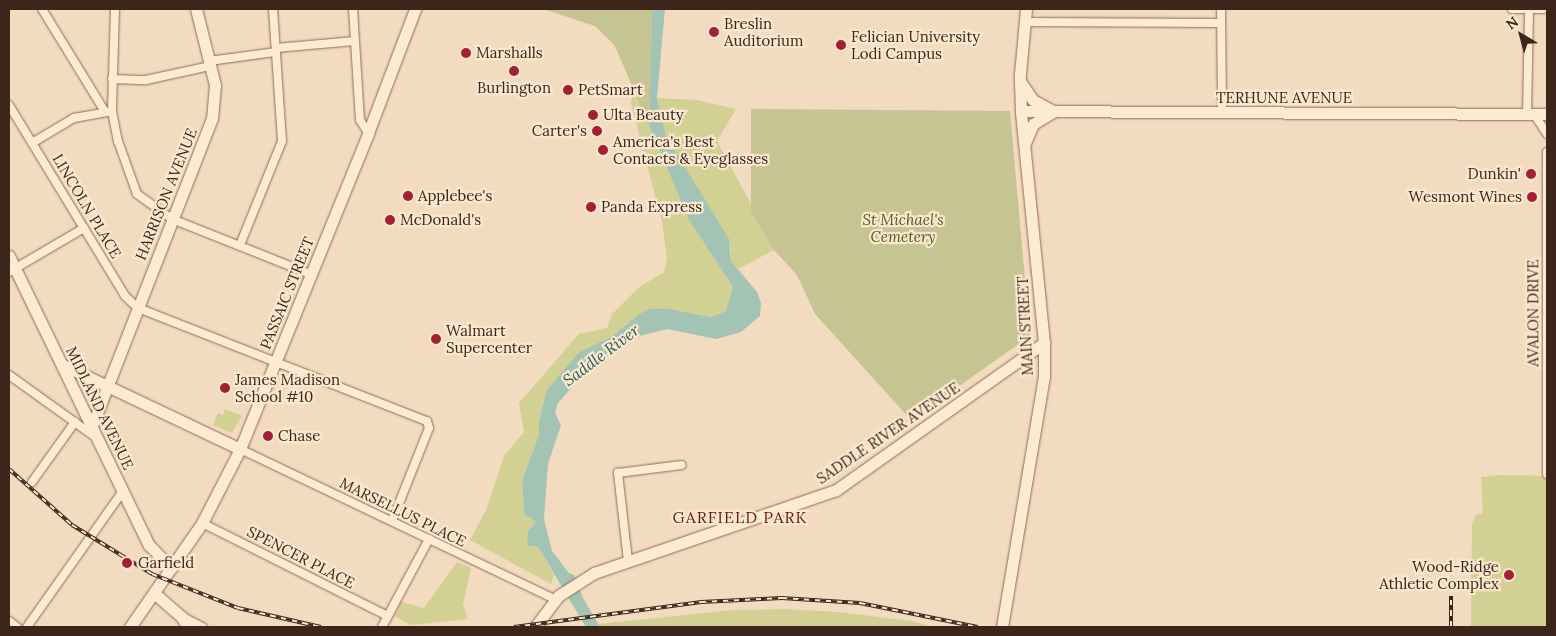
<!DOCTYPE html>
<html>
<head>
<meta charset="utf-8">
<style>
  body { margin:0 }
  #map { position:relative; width:1556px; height:636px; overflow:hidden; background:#f3dbbf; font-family:Lora,serif }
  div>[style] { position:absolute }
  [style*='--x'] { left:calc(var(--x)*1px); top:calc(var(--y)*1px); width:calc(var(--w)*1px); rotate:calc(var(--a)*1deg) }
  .green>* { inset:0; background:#d2d092 }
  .cemetery>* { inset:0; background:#c6c492 }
  .water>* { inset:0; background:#a3c4b5 }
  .roads { filter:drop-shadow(0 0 1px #8e6a55) drop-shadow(0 0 1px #8e6a55) }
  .street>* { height:8px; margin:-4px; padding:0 4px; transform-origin:4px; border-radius:4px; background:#fdead3 }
  .secondary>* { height:11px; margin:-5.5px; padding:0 5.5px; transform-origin:5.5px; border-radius:5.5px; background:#fdead3 }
  .rail>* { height:4px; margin-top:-2px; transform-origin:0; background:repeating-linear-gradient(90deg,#f9e7d0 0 5.5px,#3c261b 0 11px); box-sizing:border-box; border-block:1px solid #3c261b }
  .dots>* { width:14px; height:14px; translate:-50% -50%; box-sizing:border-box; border:2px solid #f9e7d0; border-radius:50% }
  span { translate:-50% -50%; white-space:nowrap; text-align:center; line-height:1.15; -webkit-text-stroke:4.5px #f9e7d0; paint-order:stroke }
  .poi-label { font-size:15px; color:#3c261b }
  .left { translate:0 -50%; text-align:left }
  .right { translate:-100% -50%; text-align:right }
  .street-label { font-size:15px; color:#3c261b }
  .park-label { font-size:15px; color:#555a20; font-style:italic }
  .water-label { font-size:16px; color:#295d52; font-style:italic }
  .neighbourhood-label { font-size:16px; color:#6d1a16; letter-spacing:1px }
  .frame { position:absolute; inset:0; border:10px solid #3c261b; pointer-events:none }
  .north { position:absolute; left:1496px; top:10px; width:50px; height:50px; -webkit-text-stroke:4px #f9e7d0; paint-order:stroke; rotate:323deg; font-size:14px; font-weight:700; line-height:20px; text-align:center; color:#3c261b }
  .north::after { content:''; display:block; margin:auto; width:18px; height:22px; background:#3c261b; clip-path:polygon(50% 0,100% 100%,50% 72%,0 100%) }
</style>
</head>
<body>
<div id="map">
  <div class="green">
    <div style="clip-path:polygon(652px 9px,649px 127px,689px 220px,733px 287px,731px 300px,726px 311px,711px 317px,670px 309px,639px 314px,611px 337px,579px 352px,546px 391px,539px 422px,539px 435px,522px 480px,524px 514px,536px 522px,527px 546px,538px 547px,554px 575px,551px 584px,470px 540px,486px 510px,504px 456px,524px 432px,519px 403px,579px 334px,607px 328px,612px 314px,638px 288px,664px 272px,667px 258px,662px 222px,631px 103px)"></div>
    <div style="clip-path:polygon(657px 98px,696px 100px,736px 109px,717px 141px,751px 204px,751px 213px,774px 250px,738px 269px,731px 261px,731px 247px,666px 136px)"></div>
    <div style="clip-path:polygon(225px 409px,242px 416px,232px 433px,213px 425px,218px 413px,223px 415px)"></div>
    <div style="clip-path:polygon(1499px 475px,1547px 476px,1547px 627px,1471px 627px,1472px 523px,1477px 514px,1483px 514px,1481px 477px)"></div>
    <div style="clip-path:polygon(457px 562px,471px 568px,463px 604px,468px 619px,410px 625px,395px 616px,401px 602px,424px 608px)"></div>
    <div style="clip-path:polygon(785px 609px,838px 612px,912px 621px,932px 627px,600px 627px,598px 624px,733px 610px)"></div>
  </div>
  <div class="cemetery">
    <div style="clip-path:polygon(543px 9px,652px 9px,649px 126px,615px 46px,595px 26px)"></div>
    <div style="clip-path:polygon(751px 109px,1010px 111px,1030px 336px,911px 420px,815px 314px,797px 275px,774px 250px,751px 213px)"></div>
  </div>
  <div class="water">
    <div style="clip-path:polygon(652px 9px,665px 9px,657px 98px,666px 136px,729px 239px,731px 261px,757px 292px,761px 303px,760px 316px,741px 332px,716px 339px,667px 329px,640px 336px,590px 367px,558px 403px,555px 413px,561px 425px,548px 464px,544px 519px,552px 551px,569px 573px,574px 575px,583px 598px,600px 627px,586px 627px,538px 547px,527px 546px,528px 532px,536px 522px,524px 514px,522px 480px,539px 435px,539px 422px,546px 391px,579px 352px,611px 337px,639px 314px,650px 309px,670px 309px,711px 317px,726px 311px,733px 287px,689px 220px,649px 126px)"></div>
  </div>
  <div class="roads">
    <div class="street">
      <div style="--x:42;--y:9;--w:121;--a:58.5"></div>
      <div style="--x:115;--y:9;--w:102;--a:91.7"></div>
      <div style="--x:112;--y:111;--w:31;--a:79"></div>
      <div style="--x:118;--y:141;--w:56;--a:70.3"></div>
      <div style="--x:137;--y:194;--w:43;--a:35.5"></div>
      <div style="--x:172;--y:219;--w:149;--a:21.7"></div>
      <div style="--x:353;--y:9;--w:111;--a:86.4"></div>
      <div style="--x:360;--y:120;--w:15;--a:58"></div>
      <div style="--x:1221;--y:9;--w:104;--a:89.4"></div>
      <div style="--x:1512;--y:9;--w:31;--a:0"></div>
      <div style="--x:1025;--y:22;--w:196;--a:0.3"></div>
      <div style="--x:276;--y:48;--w:79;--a:-5.1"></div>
      <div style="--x:209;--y:61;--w:68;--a:-7.7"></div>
      <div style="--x:112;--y:79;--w:34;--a:2"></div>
      <div style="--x:146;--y:80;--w:66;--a:-12.3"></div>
      <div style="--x:9;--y:105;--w:223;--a:58.7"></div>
      <div style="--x:125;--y:296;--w:18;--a:43"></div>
      <div style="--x:138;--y:308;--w:310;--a:21.4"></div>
      <div style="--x:427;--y:421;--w:7;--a:74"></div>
      <div style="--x:429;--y:428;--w:100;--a:111.7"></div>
      <div style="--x:1534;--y:114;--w:24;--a:57"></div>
      <div style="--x:1527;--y:115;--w:104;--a:-88.9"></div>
      <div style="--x:32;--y:143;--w:49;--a:-30.8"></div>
      <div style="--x:74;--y:118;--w:35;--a:-10"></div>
      <div style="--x:1547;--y:152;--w:322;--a:90"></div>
      <div style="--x:240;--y:245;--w:112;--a:-68"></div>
      <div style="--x:282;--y:141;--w:132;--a:-93.9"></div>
      <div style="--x:9;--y:272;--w:87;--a:-30.4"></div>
      <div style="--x:9;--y:375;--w:105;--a:35.7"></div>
      <div style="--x:240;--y:449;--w:349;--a:25.5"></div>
      <div style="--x:32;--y:482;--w:74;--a:-54.4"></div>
      <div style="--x:202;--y:523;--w:208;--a:26.6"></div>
      <div style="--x:628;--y:561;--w:89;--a:-96.5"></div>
      <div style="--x:618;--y:473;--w:64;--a:-7.1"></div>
      <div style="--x:183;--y:617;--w:22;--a:27"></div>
      <div style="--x:9;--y:621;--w:10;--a:37"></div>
      <div style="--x:27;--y:627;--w:166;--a:-54.8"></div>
      <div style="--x:382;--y:627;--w:100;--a:-61.9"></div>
    </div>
    <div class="secondary">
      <div style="--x:1020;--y:81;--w:23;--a:56"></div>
      <div style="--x:1033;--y:100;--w:21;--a:29"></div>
      <div style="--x:1021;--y:111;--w:526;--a:0.33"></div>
      <div style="--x:1025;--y:143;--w:21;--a:-67"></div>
      <div style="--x:1033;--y:124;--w:23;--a:-31"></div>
      <div style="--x:9;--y:256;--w:321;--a:64.2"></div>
      <div style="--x:149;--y:545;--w:32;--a:46"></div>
      <div style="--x:63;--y:365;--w:196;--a:25.4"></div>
      <div style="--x:92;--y:426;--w:330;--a:-68.7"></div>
      <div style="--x:212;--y:119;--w:34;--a:-85"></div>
      <div style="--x:215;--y:85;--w:78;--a:-104"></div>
      <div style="--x:154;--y:593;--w:37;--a:41"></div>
      <div style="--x:182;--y:617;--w:11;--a:63"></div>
      <div style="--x:130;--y:627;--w:126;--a:-55.3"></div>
      <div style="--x:202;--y:523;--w:83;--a:-62.8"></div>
      <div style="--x:240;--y:449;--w:341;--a:-67.9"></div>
      <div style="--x:368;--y:133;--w:133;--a:-69.2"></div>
      <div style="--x:535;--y:627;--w:39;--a:-53"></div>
      <div style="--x:558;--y:596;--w:43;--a:-32.6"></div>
      <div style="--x:594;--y:573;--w:256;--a:-18.9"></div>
      <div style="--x:836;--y:490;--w:255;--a:-35.3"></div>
      <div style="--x:1002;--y:627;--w:254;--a:-80.5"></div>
      <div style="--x:1044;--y:377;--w:34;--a:-90"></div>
      <div style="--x:1044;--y:343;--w:233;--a:-95.7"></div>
      <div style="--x:1021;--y:111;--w:37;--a:-92"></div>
      <div style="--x:1020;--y:74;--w:65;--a:-84.7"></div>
    </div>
  </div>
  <div class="rail">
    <div style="--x:9;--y:469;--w:84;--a:41.6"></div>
    <div style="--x:72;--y:525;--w:94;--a:31.5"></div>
    <div style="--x:152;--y:574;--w:92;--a:21.6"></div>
    <div style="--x:238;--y:608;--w:85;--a:12.9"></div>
    <div style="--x:514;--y:627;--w:189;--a:-7.6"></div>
    <div style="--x:701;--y:602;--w:81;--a:-2.8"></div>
    <div style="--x:782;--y:598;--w:78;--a:3.7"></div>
    <div style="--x:860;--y:603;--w:120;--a:11.5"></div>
    <div style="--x:1451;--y:627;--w:31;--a:-90"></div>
  </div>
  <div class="dots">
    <div style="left:714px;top:32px;background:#a41e34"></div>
    <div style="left:841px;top:45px;background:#a41e34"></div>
    <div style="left:466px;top:53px;background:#a41e34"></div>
    <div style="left:514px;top:71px;background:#a41e34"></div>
    <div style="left:568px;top:90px;background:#a41e34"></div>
    <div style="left:593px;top:115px;background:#a41e34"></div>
    <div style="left:597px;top:131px;background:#a41e34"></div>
    <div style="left:603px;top:150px;background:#a41e34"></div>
    <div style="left:1531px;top:174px;background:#a41e34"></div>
    <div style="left:408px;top:196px;background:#a41e34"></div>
    <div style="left:1532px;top:197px;background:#a41e34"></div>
    <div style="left:591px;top:207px;background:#a41e34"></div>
    <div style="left:390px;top:220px;background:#a41e34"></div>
    <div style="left:436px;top:339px;background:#a41e34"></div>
    <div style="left:225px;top:388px;background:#a41e34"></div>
    <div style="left:268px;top:436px;background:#a41e34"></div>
    <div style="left:127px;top:563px;background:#a41e34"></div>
    <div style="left:1509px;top:575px;background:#a41e34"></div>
  </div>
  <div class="poi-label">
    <span class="left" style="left:724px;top:32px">Breslin<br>Auditorium</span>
    <span class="left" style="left:851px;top:45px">Felician University<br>Lodi Campus</span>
    <span class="left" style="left:476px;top:53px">Marshalls</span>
    <span style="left:514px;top:88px">Burlington</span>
    <span class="left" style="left:578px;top:90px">PetSmart</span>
    <span class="left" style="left:603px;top:115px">Ulta Beauty</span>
    <span class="right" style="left:587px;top:131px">Carter's</span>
    <span class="left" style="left:613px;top:150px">America's Best<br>Contacts &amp; Eyeglasses</span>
    <span class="right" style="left:1521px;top:174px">Dunkin'</span>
    <span class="left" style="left:418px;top:196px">Applebee's</span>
    <span class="right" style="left:1522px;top:197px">Wesmont Wines</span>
    <span class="left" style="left:601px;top:207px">Panda Express</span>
    <span class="left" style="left:400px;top:220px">McDonald's</span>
    <span class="left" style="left:446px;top:339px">Walmart<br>Supercenter</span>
    <span class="left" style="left:235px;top:388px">James Madison<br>School #10</span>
    <span class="left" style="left:278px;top:436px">Chase</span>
    <span class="left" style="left:138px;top:563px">Garfield</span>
    <span class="right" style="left:1499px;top:575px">Wood-Ridge<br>Athletic Complex</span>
  </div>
  <div class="street-label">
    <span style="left:1284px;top:98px">TERHUNE AVENUE</span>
    <span style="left:166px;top:194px;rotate:-68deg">HARRISON AVENUE</span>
    <span style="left:87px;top:206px;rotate:59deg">LINCOLN PLACE</span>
    <span style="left:287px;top:293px;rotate:-68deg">PASSAIC STREET</span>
    <span style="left:1533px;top:313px;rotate:-90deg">AVALON DRIVE</span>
    <span style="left:1025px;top:326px;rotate:-93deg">MAIN STREET</span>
    <span style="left:100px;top:408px;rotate:64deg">MIDLAND AVENUE</span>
    <span style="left:888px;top:433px;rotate:-34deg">SADDLE RIVER AVENUE</span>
    <span style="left:403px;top:512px;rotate:26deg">MARSELLUS PLACE</span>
    <span style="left:301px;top:557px;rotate:27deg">SPENCER PLACE</span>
  </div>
  <div class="park-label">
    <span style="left:903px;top:228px">St Michael's<br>Cemetery</span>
  </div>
  <div class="water-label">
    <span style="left:601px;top:355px;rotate:-37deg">Saddle River</span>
  </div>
  <div class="neighbourhood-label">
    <span style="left:740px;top:517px">GARFIELD PARK</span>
  </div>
  <div class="frame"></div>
  <div class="north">N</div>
</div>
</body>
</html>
